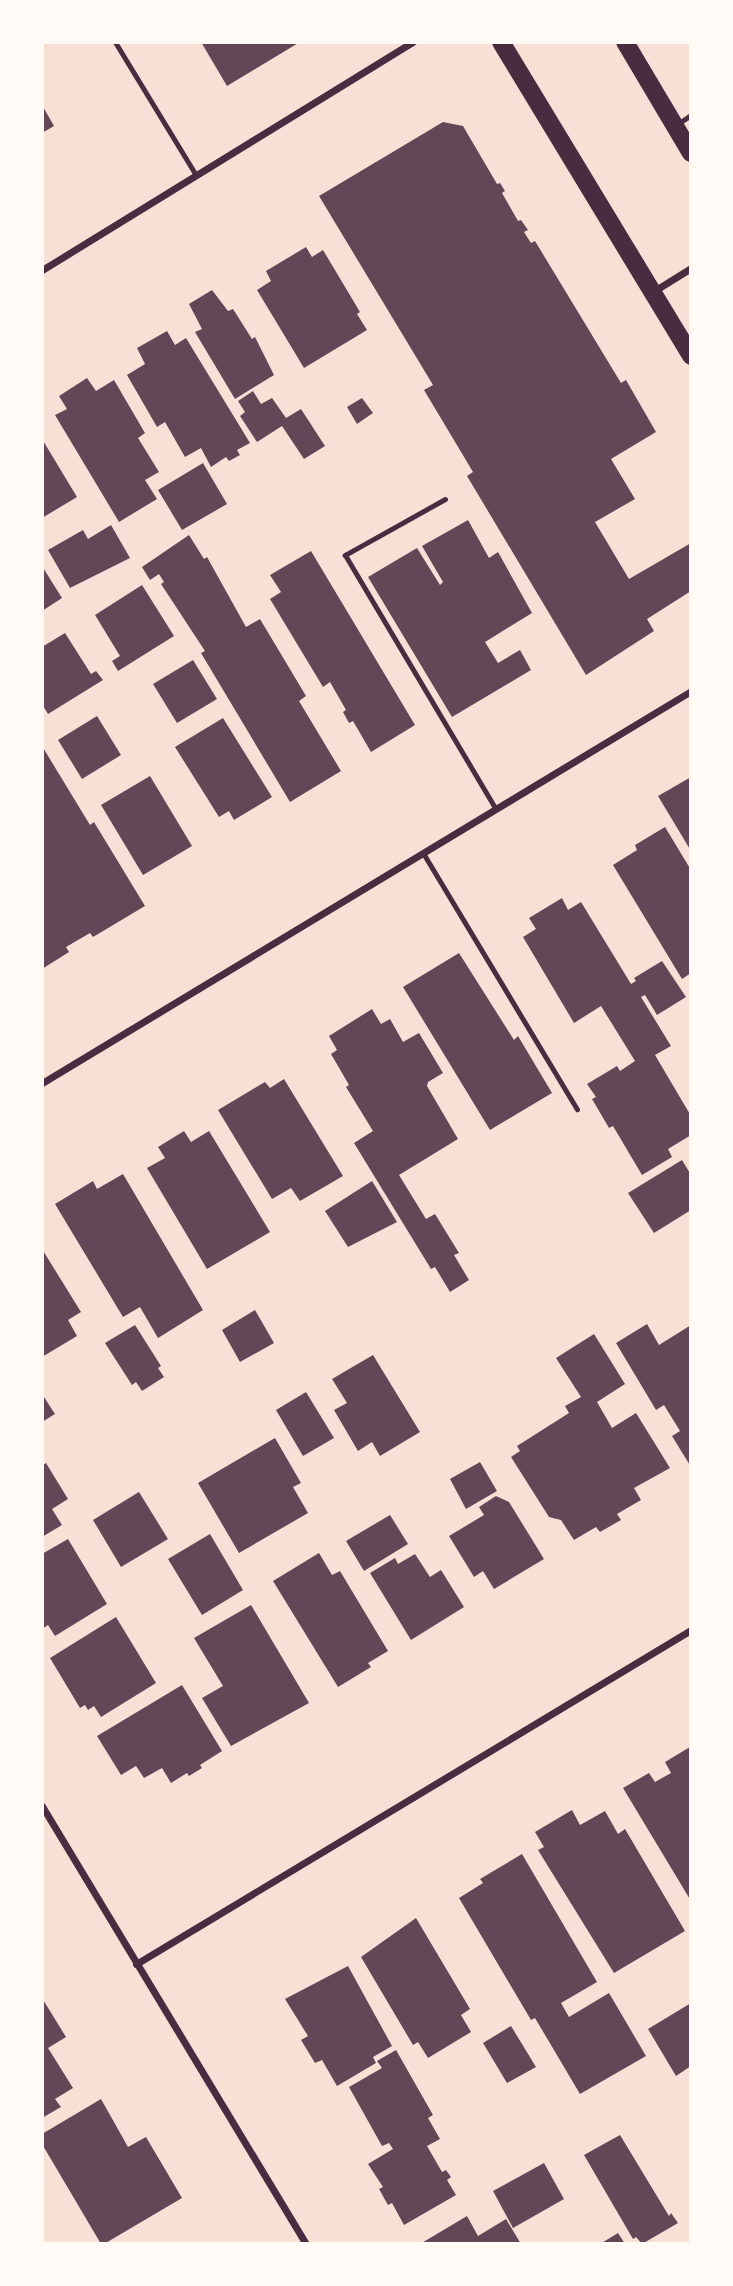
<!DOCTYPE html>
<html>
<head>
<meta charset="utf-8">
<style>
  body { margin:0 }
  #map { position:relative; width:733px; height:2286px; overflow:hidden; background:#f7e1d7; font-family:Rubik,sans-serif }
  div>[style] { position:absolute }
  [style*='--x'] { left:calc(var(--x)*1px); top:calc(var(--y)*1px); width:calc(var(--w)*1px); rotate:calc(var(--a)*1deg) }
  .building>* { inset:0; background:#644757 }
  .service>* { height:5px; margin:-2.5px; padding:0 2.5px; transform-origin:2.5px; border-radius:2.5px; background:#4a2c40 }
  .minor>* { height:7px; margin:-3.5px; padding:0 3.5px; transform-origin:3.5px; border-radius:3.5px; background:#4a2c40 }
  .primary>* { height:18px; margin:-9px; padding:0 9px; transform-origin:9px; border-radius:9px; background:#4a2c40 }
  span { translate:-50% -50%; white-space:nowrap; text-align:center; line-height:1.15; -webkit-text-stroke:5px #fffaf5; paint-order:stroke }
  .frame { position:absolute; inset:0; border:44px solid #fffaf5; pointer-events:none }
</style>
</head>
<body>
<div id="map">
  <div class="building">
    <div style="clip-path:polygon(201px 42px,300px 42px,227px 86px)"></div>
    <div style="clip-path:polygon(42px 105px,54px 126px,42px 133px)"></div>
    <div style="clip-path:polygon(443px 122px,463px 126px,497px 184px,500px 183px,505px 191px,502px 193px,518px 221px,521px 220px,528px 230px,524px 232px,531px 243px,535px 241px,621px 383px,626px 380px,656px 432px,611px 459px,635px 499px,595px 522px,629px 579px,691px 543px,691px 591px,647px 619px,654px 631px,586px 675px,467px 476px,473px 472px,424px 390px,433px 385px,319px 196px)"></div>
    <div style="clip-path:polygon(306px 247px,312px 257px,323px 250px,360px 312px,357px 314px,367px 330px,304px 368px,257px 290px,271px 281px,266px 271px)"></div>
    <div style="clip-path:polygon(212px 290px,228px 311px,233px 309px,252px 339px,255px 337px,274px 375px,235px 399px,195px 332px,202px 329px,189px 304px)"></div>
    <div style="clip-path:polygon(167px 331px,175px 345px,186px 338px,250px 443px,237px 450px,240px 455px,229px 461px,226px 457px,211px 467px,201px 448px,185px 457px,165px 422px,157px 427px,127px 375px,145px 364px,137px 348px)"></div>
    <div style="clip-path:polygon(87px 378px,96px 391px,114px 380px,145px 433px,138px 438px,159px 472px,145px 480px,157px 499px,119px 522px,55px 415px,67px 409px,59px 396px)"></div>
    <div style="clip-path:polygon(253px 391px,261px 404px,272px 398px,286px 418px,301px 409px,325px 446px,304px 459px,282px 426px,257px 442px,240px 416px,245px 412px,238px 401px)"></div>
    <div style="clip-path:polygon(362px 398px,373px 413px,357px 424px,347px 407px)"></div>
    <div style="clip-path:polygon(42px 439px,77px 497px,42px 518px)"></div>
    <div style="clip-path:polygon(203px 463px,227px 504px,182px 530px,158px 490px)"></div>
    <div style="clip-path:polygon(468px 520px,489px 558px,498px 552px,532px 613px,485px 642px,498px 663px,520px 650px,531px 670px,452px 717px,368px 577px,417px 548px,440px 585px,443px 582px,422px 546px)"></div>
    <div style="clip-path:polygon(111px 525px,130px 558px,70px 588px,48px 550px,83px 530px,88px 539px)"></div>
    <div style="clip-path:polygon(189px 535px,204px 559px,207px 557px,246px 627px,260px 619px,306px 696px,299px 701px,341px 771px,290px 802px,201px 653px,205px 651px,161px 584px,164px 582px,159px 574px,150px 580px,142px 567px)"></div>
    <div style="clip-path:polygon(311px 551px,415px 725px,371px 752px,353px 721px,349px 723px,343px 712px,346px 710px,330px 682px,323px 687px,270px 599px,281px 592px,270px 575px)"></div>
    <div style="clip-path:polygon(42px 566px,62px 598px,42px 611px)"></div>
    <div style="clip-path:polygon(142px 585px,174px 636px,118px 671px,112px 661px,120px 656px,95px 615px)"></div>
    <div style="clip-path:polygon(65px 633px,91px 674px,96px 671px,103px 680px,48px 714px,42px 704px,42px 647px)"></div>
    <div style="clip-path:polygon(193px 660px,217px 699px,177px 723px,153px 684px)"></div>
    <div style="clip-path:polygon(97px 716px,121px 755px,82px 779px,58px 740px)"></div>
    <div style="clip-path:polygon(223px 718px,272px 797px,234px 820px,229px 811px,219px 817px,175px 747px)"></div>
    <div style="clip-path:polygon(42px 746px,90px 825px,94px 822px,145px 906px,93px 937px,90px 933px,66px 947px,69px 952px,42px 969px)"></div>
    <div style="clip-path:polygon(150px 776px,192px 846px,143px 875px,101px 805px)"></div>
    <div style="clip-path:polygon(691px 777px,691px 851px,658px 796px)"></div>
    <div style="clip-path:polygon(665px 827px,691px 870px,691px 973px,682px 979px,613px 865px,637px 850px,635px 845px)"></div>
    <div style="clip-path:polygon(562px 898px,568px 910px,581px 902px,631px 984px,636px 981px,634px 978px,662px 961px,686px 997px,657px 1015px,645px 995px,641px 997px,671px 1046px,655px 1055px,691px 1116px,691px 1135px,668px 1149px,672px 1157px,642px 1175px,613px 1126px,609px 1128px,592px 1099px,596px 1097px,587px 1084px,617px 1066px,620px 1071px,635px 1061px,601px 1006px,574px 1023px,523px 937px,536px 929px,529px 918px)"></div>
    <div style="clip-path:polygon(459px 953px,514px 1040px,518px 1036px,552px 1093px,490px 1130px,403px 987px)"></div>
    <div style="clip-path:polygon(372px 1009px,381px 1024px,390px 1019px,403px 1042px,419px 1033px,443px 1073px,428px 1082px,427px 1086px,458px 1139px,399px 1175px,426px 1219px,435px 1214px,459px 1253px,454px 1255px,469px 1280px,450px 1292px,435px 1267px,431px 1269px,354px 1143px,373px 1131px,346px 1087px,349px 1085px,331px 1054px,337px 1050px,329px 1036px)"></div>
    <div style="clip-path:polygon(284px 1079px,343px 1176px,300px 1201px,291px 1188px,272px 1199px,218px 1110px,265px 1082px,270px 1088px)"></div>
    <div style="clip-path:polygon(184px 1131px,191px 1142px,209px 1131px,270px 1232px,207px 1269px,147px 1168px,165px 1158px,158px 1147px)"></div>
    <div style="clip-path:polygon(682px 1160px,691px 1175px,691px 1210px,654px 1233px,628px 1193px)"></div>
    <div style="clip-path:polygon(123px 1174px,203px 1310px,158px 1338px,140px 1307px,123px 1317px,55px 1204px,93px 1181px,97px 1189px)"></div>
    <div style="clip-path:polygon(372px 1181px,397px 1222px,348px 1247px,325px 1211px)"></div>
    <div style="clip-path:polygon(42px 1249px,81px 1312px,68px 1320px,77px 1336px,42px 1357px)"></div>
    <div style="clip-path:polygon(255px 1310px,274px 1343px,240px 1362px,222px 1330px)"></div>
    <div style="clip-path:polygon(647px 1324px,659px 1345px,691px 1325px,691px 1467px,672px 1436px,680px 1431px,664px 1405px,656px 1410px,616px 1343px)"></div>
    <div style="clip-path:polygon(135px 1325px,161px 1366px,158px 1368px,164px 1377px,142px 1391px,136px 1382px,132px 1385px,105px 1343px)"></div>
    <div style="clip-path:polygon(594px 1334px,625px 1384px,597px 1402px,612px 1428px,636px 1413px,670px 1468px,634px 1488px,641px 1500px,617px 1514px,621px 1520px,600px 1532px,596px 1527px,574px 1540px,561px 1520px,549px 1517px,511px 1457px,520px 1451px,517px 1446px,569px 1413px,565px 1406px,581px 1397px,556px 1358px)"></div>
    <div style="clip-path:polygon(373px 1355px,420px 1432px,380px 1456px,372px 1442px,358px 1451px,334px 1410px,347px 1403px,332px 1379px)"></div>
    <div style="clip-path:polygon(306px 1392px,334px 1438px,303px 1456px,276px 1410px)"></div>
    <div style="clip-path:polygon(42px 1394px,55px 1414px,42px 1422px)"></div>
    <div style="clip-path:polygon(275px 1438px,301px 1483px,293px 1487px,308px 1513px,239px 1553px,198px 1483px)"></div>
    <div style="clip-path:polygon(480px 1462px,497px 1491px,466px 1509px,450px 1479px)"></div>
    <div style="clip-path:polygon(46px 1463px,68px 1499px,52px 1509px,62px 1525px,42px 1537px,42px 1466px)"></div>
    <div style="clip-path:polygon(139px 1492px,168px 1539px,121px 1567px,93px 1520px)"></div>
    <div style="clip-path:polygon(496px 1496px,509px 1502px,544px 1559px,494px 1589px,483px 1571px,474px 1577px,449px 1536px,484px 1515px,479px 1507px)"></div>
    <div style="clip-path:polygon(390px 1515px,408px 1544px,364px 1571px,346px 1541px)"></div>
    <div style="clip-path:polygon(210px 1534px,243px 1590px,202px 1615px,168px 1559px)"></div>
    <div style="clip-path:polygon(68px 1539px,107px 1604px,55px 1636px,48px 1625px,42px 1629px,42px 1554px)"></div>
    <div style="clip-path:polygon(319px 1553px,332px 1575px,340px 1571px,388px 1651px,368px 1663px,371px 1667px,338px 1687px,273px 1581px)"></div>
    <div style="clip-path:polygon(415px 1554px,430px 1577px,441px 1570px,464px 1607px,411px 1640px,370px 1573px,395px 1558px,398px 1564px)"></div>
    <div style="clip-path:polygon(251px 1605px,309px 1703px,231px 1746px,202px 1698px,223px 1686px,194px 1638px)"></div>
    <div style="clip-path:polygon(116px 1617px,156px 1683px,101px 1717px,94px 1706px,88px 1710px,85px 1705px,80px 1708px,50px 1658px)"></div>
    <div style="clip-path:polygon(182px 1685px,222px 1751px,200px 1765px,202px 1768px,189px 1776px,187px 1773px,171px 1783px,162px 1768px,144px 1778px,136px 1766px,121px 1775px,97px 1736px)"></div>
    <div style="clip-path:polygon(690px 1747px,691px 1748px,691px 1901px,623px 1788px,649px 1773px,655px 1782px,671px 1773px,665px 1762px)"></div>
    <div style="clip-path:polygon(572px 1810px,580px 1825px,605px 1811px,618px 1834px,625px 1829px,685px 1931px,614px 1973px,538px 1850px,544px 1847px,535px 1832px)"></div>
    <div style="clip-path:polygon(522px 1854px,597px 1982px,561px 2003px,569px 2017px,609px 1993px,646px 2056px,580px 2094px,535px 2018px,531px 2020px,459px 1898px,483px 1883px,480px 1879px)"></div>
    <div style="clip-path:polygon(416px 1918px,470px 2009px,461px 2015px,471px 2032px,428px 2058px,418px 2042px,413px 2045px,361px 1957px)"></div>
    <div style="clip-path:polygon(348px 1966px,392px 2046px,373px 2057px,376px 2063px,337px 2086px,322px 2060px,315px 2063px,301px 2040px,308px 2036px,285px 1999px)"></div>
    <div style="clip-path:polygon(42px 1998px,66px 2037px,48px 2048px,73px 2088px,55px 2099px,61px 2107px,42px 2118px)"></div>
    <div style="clip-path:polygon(691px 2003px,691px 2066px,676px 2076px,648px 2029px)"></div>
    <div style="clip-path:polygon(511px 2026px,536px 2067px,507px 2083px,483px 2043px)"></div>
    <div style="clip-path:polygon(396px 2050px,433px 2115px,428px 2118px,440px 2139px,427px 2146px,442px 2172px,446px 2170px,451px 2177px,447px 2180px,456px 2195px,404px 2225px,392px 2203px,388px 2205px,379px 2189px,383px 2187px,368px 2164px,393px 2149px,389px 2143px,382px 2146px,349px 2087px,382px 2068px,377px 2061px)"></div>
    <div style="clip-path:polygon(101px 2099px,128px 2147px,146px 2137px,182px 2198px,104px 2244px,101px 2244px,42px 2144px,42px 2134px)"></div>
    <div style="clip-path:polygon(620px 2135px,669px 2216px,671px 2213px,678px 2223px,642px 2244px,636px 2237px,633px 2239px,584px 2155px)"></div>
    <div style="clip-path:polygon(544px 2163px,564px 2199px,513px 2228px,493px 2191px)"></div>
    <div style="clip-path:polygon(467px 2216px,478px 2236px,506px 2219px,521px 2244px,420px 2244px)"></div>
    <div style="clip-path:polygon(618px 2233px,625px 2244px,600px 2244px)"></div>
  </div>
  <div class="service">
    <div style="--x:115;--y:42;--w:156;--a:58.7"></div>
    <div style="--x:679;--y:123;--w:14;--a:-34"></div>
    <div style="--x:445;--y:499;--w:115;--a:150.8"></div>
    <div style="--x:345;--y:555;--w:295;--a:59.3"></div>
    <div style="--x:423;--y:853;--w:299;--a:59"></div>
  </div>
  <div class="minor">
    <div style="--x:42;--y:270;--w:435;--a:-31.6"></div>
    <div style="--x:654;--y:291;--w:44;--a:-31.9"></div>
    <div style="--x:42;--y:1083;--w:758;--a:-31.13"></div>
    <div style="--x:42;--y:1806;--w:511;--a:58.92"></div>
    <div style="--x:136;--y:1964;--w:648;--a:-31.04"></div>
  </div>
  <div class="primary">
    <div style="--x:501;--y:42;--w:367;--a:58.8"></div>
    <div style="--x:625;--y:42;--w:129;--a:59.3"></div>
  </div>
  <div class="frame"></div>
</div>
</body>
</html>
